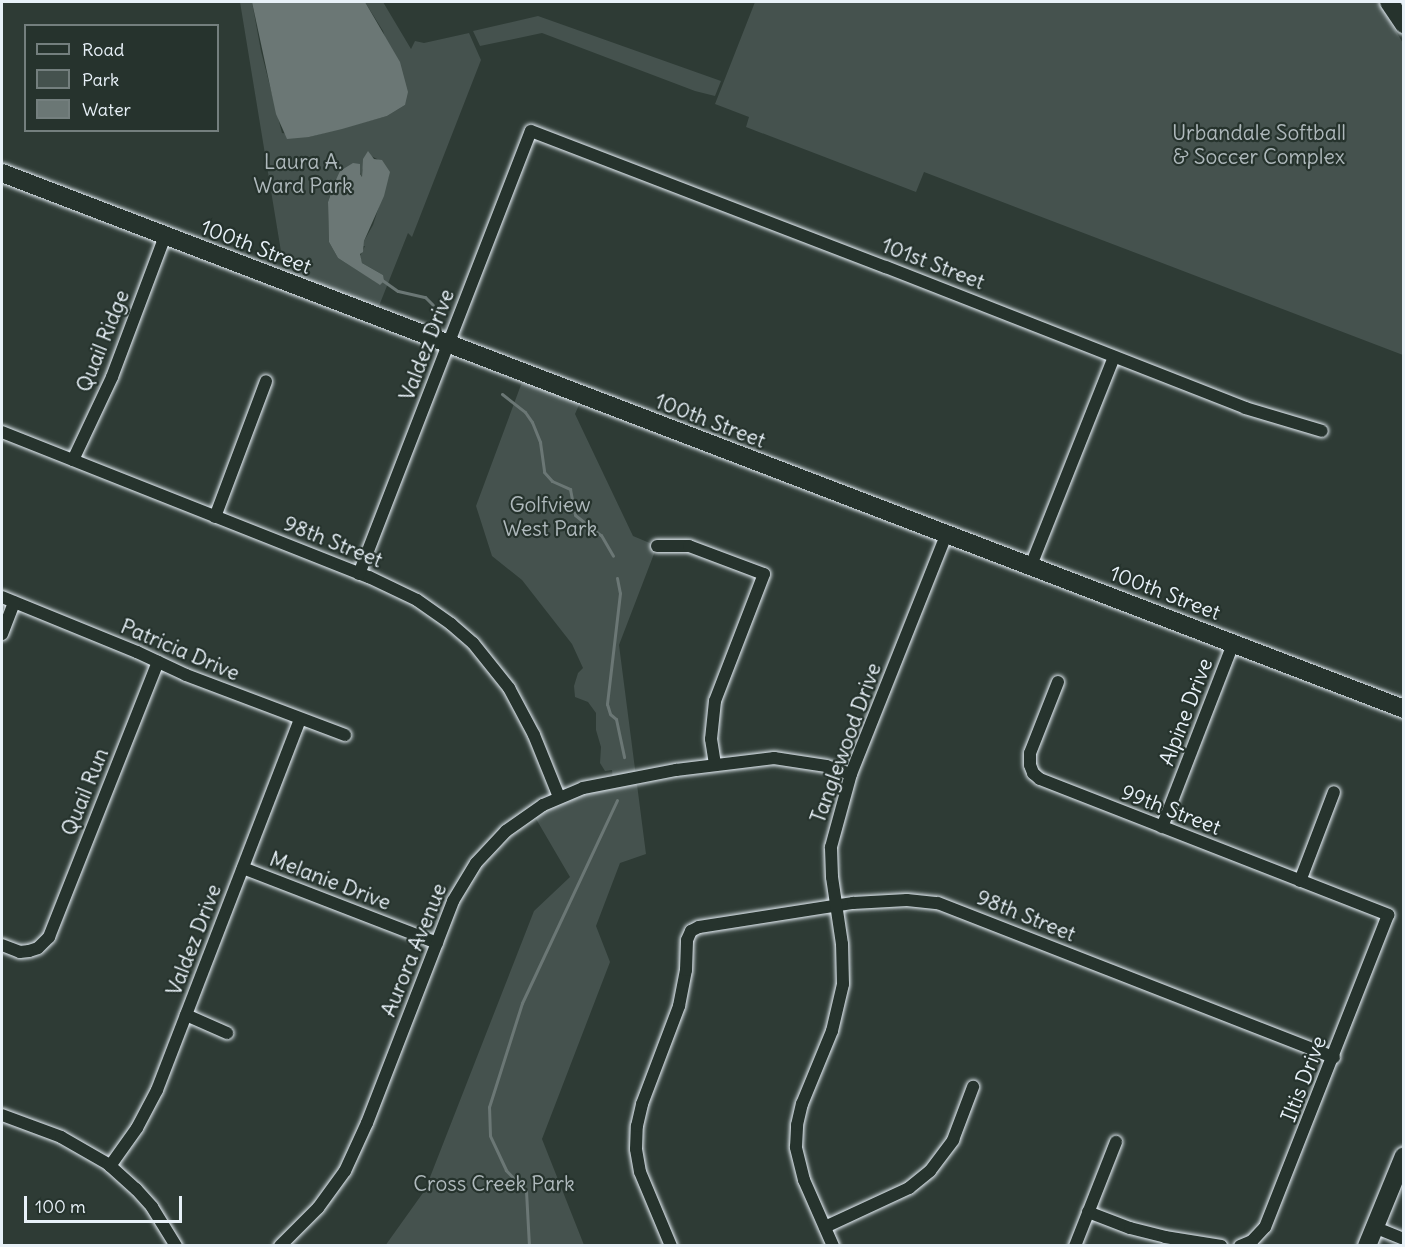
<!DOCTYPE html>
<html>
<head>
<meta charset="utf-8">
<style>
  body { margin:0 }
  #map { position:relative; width:1405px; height:1247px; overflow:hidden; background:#2e3b35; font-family:Delius,sans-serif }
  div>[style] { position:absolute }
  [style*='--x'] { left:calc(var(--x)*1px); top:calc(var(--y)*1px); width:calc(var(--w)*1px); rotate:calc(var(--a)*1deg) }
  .green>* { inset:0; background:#45524e }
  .water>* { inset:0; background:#6b7775 }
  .stream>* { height:3px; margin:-1.5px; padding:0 1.5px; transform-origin:1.5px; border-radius:1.5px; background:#6b7775 }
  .roads { filter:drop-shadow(0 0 2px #e8f1f8) drop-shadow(0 0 2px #e8f1f8) }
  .street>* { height:12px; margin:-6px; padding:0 6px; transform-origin:6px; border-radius:6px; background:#26332d }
  .secondary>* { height:18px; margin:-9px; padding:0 9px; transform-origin:9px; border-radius:9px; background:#26332d }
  span { translate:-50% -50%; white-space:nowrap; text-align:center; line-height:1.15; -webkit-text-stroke:4.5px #26332d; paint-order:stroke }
  .park-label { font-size:21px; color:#afb9bc }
  .street-label { font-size:21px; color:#e8f1f8 }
  .frame { position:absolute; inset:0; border:3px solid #e8f1f8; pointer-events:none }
  .legend { position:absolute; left:24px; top:24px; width:195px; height:108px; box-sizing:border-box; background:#26332d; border:2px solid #747f7e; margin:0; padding:8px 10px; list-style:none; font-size:18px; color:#e8f1f8 }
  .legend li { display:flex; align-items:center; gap:12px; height:30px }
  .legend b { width:30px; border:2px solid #747f7e }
  .scale { position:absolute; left:24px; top:1196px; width:158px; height:27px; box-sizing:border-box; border:3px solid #e8f1f8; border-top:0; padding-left:8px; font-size:18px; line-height:21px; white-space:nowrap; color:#e8f1f8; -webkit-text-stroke:4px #26332d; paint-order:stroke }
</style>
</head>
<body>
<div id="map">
  <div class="green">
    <div style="clip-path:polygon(evenodd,240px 2px,252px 2px,261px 51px,282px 133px,309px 137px,387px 116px,405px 105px,383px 31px,365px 2px,383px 2px,411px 49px,415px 41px,424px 43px,469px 33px,481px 60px,412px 237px,408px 233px,375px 316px,286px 282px,240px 2px,371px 156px,377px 159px,389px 175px,373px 225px,364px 241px,363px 246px,365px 246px,360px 256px,362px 263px,383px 275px,379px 284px,338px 258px,329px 242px,328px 202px,335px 182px,349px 167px,359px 171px,362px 177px,362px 170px,371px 156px)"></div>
    <div style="clip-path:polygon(755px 2px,1378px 2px,1403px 43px,1403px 355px,924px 172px,916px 192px,746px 127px,749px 117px,715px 104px)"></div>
    <div style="clip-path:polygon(538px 16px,721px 81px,715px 96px,695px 91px,542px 33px,480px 46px,473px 31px)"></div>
    <div style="clip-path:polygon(525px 374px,583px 396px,575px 414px,633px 536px,657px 546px,619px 645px,646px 854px,620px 863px,596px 926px,610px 962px,542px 1139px,584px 1245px,385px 1246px,425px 1190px,534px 911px,570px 877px,532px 812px,613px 782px,612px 770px,605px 771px,600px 763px,601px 747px,596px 730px,596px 713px,588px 702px,575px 697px,574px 686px,578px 673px,583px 668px,572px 644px,522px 580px,492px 556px,476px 506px)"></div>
  </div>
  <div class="water">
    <div style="clip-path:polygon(252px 2px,365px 2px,400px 62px,408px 92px,405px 105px,387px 116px,342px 129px,309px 137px,287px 139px,276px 114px)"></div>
    <div style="clip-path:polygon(368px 151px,374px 159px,382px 160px,390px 172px,384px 196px,364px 241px,363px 252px,360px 254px,362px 263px,383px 275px,384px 281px,380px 285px,338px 258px,329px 242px,328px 202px,335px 182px,340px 171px,353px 163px,360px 164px,360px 174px,362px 177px,363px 159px)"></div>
  </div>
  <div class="stream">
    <div style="--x:382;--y:280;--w:19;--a:35"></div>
    <div style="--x:398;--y:291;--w:28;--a:13"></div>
    <div style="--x:425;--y:297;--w:11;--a:45"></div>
    <div style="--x:502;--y:394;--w:29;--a:38"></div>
    <div style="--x:525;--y:412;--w:12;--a:55"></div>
    <div style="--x:532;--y:422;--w:22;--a:68"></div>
    <div style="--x:540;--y:442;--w:30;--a:82"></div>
    <div style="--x:544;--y:472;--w:12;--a:48"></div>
    <div style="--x:552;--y:481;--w:20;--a:24"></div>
    <div style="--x:570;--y:489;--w:26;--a:79"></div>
    <div style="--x:575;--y:515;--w:33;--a:38"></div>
    <div style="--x:601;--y:535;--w:24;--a:60"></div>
    <div style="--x:617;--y:578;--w:15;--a:79"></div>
    <div style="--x:620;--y:593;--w:112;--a:96.7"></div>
    <div style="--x:607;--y:704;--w:10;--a:73"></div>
    <div style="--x:610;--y:714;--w:8;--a:40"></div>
    <div style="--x:616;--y:719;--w:39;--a:78"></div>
    <div style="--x:529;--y:1246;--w:55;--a:-93.1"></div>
    <div style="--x:526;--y:1191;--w:29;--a:-134"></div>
    <div style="--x:506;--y:1170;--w:38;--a:-115"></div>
    <div style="--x:490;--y:1135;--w:28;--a:-92"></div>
    <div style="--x:489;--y:1107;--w:109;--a:-72.4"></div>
    <div style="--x:522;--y:1003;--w:224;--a:-64.9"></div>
  </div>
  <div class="roads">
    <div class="street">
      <div style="--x:2;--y:432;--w:395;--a:21.6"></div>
      <div style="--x:369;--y:577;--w:53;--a:25.6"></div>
      <div style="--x:417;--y:600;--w:42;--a:35.2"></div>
      <div style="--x:451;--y:624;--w:29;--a:41"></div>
      <div style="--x:473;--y:643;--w:58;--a:51.3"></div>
      <div style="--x:509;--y:688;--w:53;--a:62"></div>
      <div style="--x:534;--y:735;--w:67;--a:68"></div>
      <div style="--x:73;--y:460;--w:92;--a:-64.8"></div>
      <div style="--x:112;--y:377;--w:151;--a:-69.4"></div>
      <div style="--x:215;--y:517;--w:145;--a:-69.4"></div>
      <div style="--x:657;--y:546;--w:32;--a:0"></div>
      <div style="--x:689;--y:546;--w:80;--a:20.5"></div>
      <div style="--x:764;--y:574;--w:136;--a:111.1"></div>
      <div style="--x:715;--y:701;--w:38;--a:96"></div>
      <div style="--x:711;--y:739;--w:26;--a:81"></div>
      <div style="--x:1030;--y:568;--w:227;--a:-68.3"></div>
      <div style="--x:359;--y:574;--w:475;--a:-68.8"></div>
      <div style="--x:531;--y:131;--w:380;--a:21"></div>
      <div style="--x:886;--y:267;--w:386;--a:21.4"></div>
      <div style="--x:1245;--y:408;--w:80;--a:16.6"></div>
      <div style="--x:2;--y:597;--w:146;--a:22.2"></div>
      <div style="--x:137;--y:652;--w:54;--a:25.1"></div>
      <div style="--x:186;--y:675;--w:170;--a:20.7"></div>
      <div style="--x:2;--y:634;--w:34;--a:-69"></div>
      <div style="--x:1058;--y:682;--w:76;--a:111.5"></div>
      <div style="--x:1030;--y:753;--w:12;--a:90"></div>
      <div style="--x:1030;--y:765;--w:9;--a:69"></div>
      <div style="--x:1033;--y:773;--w:9;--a:41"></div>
      <div style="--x:1040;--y:779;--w:374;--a:21.3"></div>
      <div style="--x:1388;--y:915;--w:335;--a:111.5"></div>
      <div style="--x:1265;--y:1227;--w:19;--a:133"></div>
      <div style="--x:1252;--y:1241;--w:13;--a:157"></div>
      <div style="--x:1162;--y:827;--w:196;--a:-68.8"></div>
      <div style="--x:243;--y:868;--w:208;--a:21.1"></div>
      <div style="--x:1300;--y:881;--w:95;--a:-69.1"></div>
      <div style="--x:2;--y:945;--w:19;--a:21"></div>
      <div style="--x:20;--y:952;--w:9;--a:-6"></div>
      <div style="--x:29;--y:951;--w:9;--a:-18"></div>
      <div style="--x:38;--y:948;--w:16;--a:-45"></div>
      <div style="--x:49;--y:937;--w:296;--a:-68.4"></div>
      <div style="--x:186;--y:1015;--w:45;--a:23.7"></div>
      <div style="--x:2;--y:1115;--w:63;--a:20.4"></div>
      <div style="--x:61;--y:1137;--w:54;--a:29.9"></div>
      <div style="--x:108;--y:1164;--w:38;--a:42"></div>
      <div style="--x:136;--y:1189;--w:24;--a:48"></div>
      <div style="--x:152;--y:1207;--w:46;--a:58.4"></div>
      <div style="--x:110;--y:1166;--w:47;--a:-54.6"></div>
      <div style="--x:137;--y:1128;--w:43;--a:-62.2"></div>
      <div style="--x:157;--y:1090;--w:397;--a:-68.9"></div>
      <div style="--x:1088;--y:1212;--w:45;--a:20.9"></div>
      <div style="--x:1130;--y:1228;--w:36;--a:14"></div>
      <div style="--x:1165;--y:1237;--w:57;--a:9.1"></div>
      <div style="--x:825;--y:1227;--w:93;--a:-24.9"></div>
      <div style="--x:909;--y:1188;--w:27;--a:-39"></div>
      <div style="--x:930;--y:1171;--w:39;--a:-53"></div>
      <div style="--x:953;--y:1140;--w:57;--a:-69.3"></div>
      <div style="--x:1374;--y:1227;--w:32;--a:22"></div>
      <div style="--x:280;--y:1246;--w:54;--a:-45"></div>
      <div style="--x:318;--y:1208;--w:46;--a:-53.9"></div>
      <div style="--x:345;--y:1171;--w:53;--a:-65.4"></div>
      <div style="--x:367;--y:1123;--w:238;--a:-68.8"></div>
      <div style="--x:453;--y:901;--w:44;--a:-58.8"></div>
      <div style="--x:476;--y:863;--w:44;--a:-46.8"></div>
      <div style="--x:506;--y:831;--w:45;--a:-35.1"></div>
      <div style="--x:543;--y:805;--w:43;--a:-23"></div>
      <div style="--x:583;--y:788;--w:95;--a:-11"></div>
      <div style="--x:676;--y:770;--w:99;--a:-7"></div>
      <div style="--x:774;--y:758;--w:53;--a:8.7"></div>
      <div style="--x:826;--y:766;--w:26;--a:18"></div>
      <div style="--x:671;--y:1246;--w:80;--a:-112.7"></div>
      <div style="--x:640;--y:1172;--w:23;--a:-100"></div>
      <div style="--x:636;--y:1149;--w:23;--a:-88"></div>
      <div style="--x:637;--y:1126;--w:23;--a:-77"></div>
      <div style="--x:642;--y:1104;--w:105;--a:-69.3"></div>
      <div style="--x:679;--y:1006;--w:37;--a:-79"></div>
      <div style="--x:686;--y:970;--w:30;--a:-88"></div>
      <div style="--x:687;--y:940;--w:10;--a:-66"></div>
      <div style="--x:691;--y:931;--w:9;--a:-27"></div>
      <div style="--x:699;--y:927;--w:156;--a:-8.9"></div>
      <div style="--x:853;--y:903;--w:54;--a:-3.2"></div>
      <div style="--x:907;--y:900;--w:31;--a:6"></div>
      <div style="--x:938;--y:903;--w:425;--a:21.3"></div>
      <div style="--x:833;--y:1246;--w:72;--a:-113.7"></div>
      <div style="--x:804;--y:1180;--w:34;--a:-104"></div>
      <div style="--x:796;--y:1147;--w:22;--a:-87"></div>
      <div style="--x:797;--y:1125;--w:22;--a:-77"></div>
      <div style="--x:802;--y:1104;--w:79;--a:-67.7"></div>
      <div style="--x:832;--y:1031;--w:48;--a:-76.8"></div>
      <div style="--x:843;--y:984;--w:40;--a:-91.4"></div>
      <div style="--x:842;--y:944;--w:68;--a:-98.5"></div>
      <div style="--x:832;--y:877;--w:30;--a:-92"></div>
      <div style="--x:831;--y:847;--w:76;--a:-74.7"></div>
      <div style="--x:851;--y:774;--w:257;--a:-68.3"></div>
      <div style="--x:1075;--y:1246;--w:112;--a:-68.5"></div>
    </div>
    <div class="secondary">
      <div style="--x:1389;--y:2;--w:27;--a:56"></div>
      <div style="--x:2;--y:173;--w:1501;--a:20.92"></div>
      <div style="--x:1367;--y:1246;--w:97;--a:-67.7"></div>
    </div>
  </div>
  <div class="park-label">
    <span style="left:1259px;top:145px">Urbandale Softball<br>&amp; Soccer Complex</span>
    <span style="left:303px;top:174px">Laura A.<br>Ward Park</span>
    <span style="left:550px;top:517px">Golfview<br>West Park</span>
    <span style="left:494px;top:1184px">Cross Creek Park</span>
  </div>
  <div class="street-label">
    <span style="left:256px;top:247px;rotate:21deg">100th Street</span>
    <span style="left:933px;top:264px;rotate:21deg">101st Street</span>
    <span style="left:103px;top:341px;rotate:-68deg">Quail Ridge</span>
    <span style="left:427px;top:345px;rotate:-69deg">Valdez Drive</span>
    <span style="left:710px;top:421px;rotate:21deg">100th Street</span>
    <span style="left:333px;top:542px;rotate:22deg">98th Street</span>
    <span style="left:1165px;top:593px;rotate:21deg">100th Street</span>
    <span style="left:180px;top:650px;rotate:23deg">Patricia Drive</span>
    <span style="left:1186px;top:712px;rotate:-69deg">Alpine Drive</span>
    <span style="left:846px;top:743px;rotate:-70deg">Tanglewood Drive</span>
    <span style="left:85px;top:792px;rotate:-68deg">Quail Run</span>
    <span style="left:1171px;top:810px;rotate:21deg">99th Street</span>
    <span style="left:330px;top:881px;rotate:21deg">Melanie Drive</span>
    <span style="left:1026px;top:916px;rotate:22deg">98th Street</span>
    <span style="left:194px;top:940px;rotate:-69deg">Valdez Drive</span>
    <span style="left:414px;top:950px;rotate:-68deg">Aurora Avenue</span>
    <span style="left:1304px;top:1079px;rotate:-69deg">Iltis Drive</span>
  </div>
  <div class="frame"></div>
  <ul class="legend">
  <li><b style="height:8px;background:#26332d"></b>Road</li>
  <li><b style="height:16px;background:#45524e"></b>Park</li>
  <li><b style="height:16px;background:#6b7775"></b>Water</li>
  </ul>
  <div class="scale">100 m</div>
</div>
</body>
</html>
